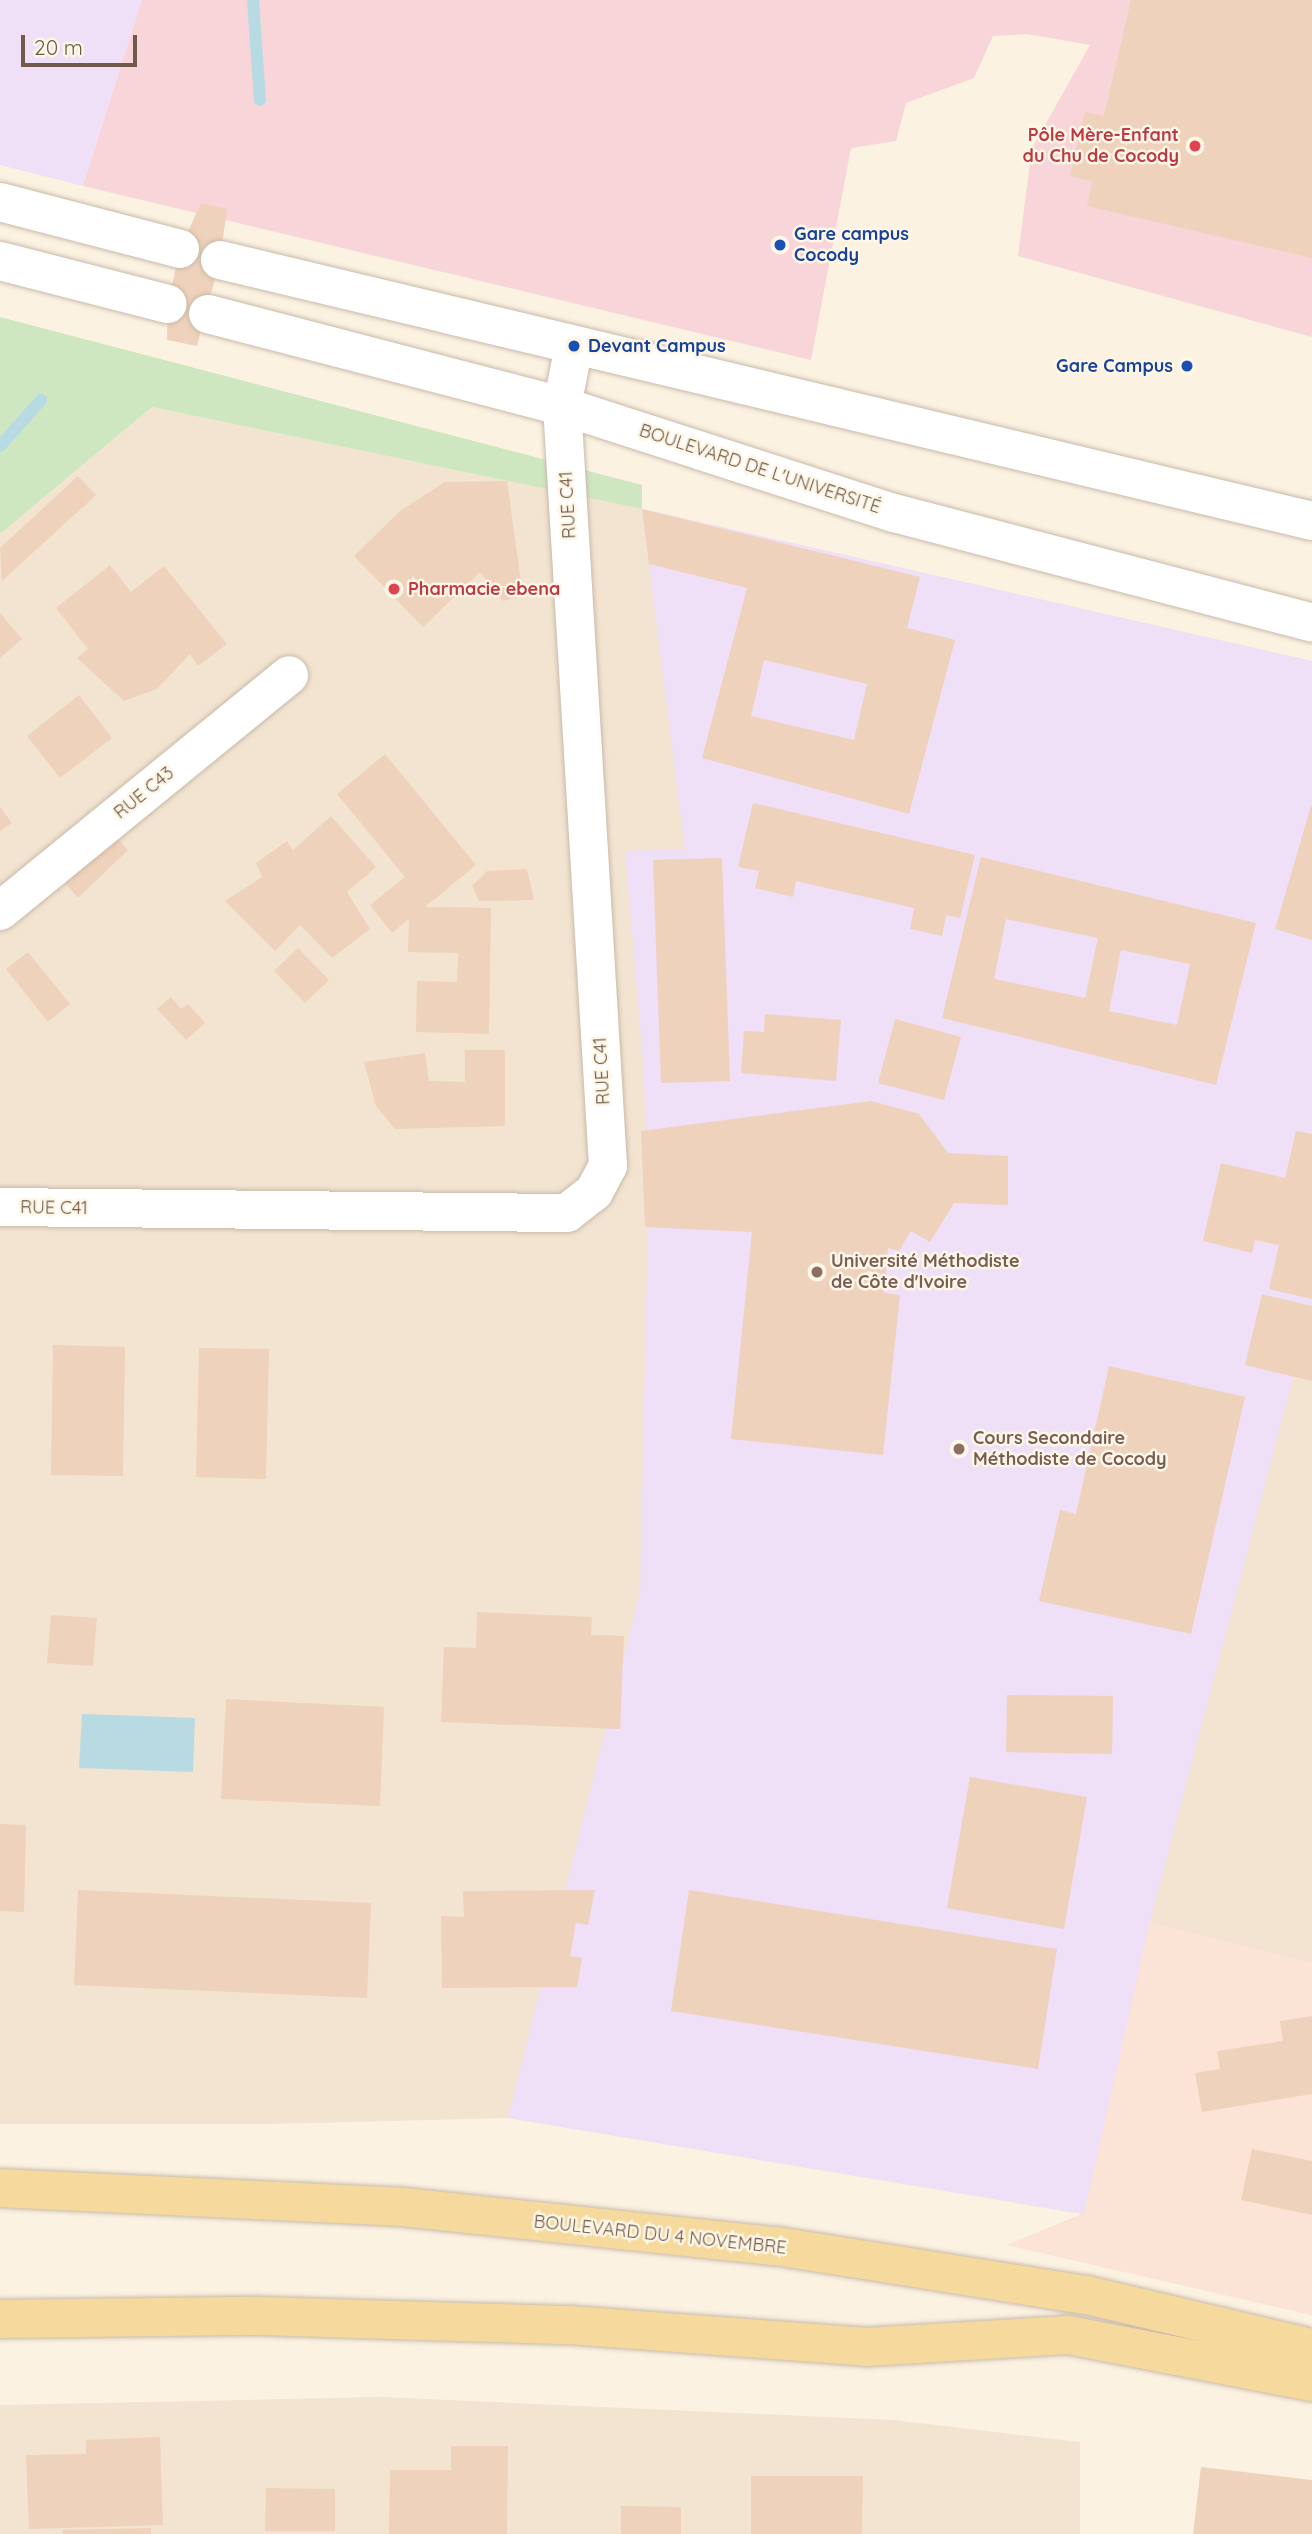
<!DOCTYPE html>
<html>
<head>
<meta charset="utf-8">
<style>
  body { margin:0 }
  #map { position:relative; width:1312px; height:2534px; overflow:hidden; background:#fbf2e2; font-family:Quicksand,sans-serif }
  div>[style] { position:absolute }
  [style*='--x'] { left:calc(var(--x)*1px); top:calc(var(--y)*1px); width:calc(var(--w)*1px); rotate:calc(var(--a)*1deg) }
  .residential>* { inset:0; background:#f2e4d1 }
  .commercial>* { inset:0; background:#fbe3d6 }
  .education>* { inset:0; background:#efdff7 }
  .medical>* { inset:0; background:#f8d5d8 }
  .green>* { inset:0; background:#cfe7c1 }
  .water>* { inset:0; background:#b8dae3 }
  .stream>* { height:12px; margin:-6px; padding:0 6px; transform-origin:6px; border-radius:6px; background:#b8dae3 }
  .building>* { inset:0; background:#efd2bb }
  .roads { filter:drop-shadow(0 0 2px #cabaa9) drop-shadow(0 0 2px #cabaa9) }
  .minor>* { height:38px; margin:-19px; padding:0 19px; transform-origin:19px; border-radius:19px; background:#fff }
  .major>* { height:38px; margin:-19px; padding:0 19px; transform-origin:19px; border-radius:19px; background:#f6da9d }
  .dots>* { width:19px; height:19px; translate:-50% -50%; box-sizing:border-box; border:4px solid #fef6e7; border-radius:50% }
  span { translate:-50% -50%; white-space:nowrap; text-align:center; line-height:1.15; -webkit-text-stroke:5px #fef6e7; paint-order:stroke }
  .health-label { font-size:18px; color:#be3a42; font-weight:700 }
  .right { translate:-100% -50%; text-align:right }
  .left { translate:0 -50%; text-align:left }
  .transit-label { font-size:18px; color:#164399; font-weight:700 }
  .street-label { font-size:18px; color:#705a4a }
  .education-label { font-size:18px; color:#785e54; font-weight:700 }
  .scale { position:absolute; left:21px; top:35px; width:116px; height:32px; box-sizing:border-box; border:4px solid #705a4a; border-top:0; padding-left:9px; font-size:21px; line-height:24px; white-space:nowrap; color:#705a4a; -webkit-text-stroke:5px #fef6e7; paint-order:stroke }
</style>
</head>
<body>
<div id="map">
  <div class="residential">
    <div style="clip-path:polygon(152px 407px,642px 509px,1312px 661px,1312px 2315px,1007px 2245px,1082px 2214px,508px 2118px,271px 2124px,0 2124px,0 534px)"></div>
    <div style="clip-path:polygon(382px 2397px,894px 2420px,1080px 2442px,1080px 2534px,0 2534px,0 2405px)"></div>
  </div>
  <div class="commercial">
    <div style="clip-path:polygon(1150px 1922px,1312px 1963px,1312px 2315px,1007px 2245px,1084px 2214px)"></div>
  </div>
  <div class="education">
    <div style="clip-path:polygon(0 0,142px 0,83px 186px,0 165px)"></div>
    <div style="clip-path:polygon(642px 509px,1312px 661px,1312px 1306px,1150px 1922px,1084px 2214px,508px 2118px,640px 1592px,648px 1216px,644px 1073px,625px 851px,685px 849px)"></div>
  </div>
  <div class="medical">
    <div style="clip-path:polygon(142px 0,1312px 0,1312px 337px,1018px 256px,1032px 148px,1090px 45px,1027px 34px,993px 36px,974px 78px,906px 103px,896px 141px,851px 148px,811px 360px,83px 186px)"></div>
  </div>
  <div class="green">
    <div style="clip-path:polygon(0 317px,642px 485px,642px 509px,152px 407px,0 534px)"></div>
  </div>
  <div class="water">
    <div style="clip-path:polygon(82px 1714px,195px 1718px,193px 1772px,79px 1768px)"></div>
  </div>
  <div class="stream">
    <div style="--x:253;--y:0;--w:100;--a:86"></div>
    <div style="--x:0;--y:446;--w:62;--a:-48.3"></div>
  </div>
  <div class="building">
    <div style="clip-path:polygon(1131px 0,1312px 0,1312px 258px,1087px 206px,1092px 181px,1070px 176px,1085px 112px,1104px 116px)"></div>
    <div style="clip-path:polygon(201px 203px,227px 209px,220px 260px,197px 346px,167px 340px,168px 304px,180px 249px)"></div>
    <div style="clip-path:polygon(78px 476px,96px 495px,2px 581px,0 548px)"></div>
    <div style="clip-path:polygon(507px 481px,523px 596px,503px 601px,480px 572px,423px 627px,354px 556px,400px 511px,445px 482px)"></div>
    <div style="clip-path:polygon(evenodd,642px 509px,920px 577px,907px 628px,955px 640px,909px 814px,702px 758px,747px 588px,649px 564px,642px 509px,764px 660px,867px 684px,854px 740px,751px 716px,764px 660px)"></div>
    <div style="clip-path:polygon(110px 565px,131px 592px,164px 566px,227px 644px,198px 666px,190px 654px,157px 689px,124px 701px,77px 658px,88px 649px,56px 608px)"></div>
    <div style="clip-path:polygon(0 613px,22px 639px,0 658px)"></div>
    <div style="clip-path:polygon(79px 695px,112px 738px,60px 778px,27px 736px)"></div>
    <div style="clip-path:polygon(385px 754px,476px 865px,425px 907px,491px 908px,489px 1034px,416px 1032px,417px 981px,457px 982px,458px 953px,408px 952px,409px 919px,392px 933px,370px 905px,405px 877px,337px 794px)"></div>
    <div style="clip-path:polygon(753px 803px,975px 855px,960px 918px,946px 915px,942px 936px,910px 929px,914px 908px,796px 881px,793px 897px,755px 888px,759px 871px,738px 867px)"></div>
    <div style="clip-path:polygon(1311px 806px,1312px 807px,1312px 940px,1275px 929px)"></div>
    <div style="clip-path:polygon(0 807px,12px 823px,0 831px)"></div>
    <div style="clip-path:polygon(331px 816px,376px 867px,347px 892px,370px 929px,332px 958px,300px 925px,275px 951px,225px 901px,262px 877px,256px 863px,287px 841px,293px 850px)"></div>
    <div style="clip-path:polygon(116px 837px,128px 850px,78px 898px,66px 884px)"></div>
    <div style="clip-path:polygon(evenodd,981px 857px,1256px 923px,1216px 1085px,942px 1018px,981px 857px,1006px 919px,1098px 938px,1085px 998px,994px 979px,1006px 919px,981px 857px,1121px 950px,1190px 964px,1177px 1025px,1109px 1011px,1121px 950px)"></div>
    <div style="clip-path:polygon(722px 858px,730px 1081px,661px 1083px,653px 860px)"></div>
    <div style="clip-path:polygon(527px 869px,534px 900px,479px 901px,472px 886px,487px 871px)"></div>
    <div style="clip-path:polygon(298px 948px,329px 980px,305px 1003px,274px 971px)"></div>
    <div style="clip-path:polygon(28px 952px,70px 1004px,48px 1022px,6px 969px)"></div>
    <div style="clip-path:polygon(171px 997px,181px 1009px,188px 1004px,205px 1023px,186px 1040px,157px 1009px)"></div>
    <div style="clip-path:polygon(765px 1014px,841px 1020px,836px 1081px,741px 1073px,744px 1031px,764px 1032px)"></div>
    <div style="clip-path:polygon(895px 1019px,961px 1037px,944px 1100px,878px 1083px)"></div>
    <div style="clip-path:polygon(465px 1050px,505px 1050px,505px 1126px,395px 1129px,376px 1106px,364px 1062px,425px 1053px,429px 1081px,465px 1082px)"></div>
    <div style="clip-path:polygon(871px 1101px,919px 1114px,948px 1153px,1008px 1156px,1008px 1205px,954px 1203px,930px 1242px,911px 1231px,899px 1251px,888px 1248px,884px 1293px,900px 1295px,883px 1455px,731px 1439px,752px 1232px,645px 1227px,641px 1131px)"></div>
    <div style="clip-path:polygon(1296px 1131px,1312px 1134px,1312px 1299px,1269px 1289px,1279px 1245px,1255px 1240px,1252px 1253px,1203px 1241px,1221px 1163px,1285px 1178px)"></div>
    <div style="clip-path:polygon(1262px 1294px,1312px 1306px,1312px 1381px,1245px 1365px)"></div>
    <div style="clip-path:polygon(53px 1345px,125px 1347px,123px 1476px,51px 1475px)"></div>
    <div style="clip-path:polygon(199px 1348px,269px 1349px,266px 1479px,196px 1477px)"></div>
    <div style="clip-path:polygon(1109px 1366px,1245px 1397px,1191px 1634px,1039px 1601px,1060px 1510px,1076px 1514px)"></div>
    <div style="clip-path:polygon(477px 1612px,592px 1617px,591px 1635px,624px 1636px,620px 1729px,441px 1722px,444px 1647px,476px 1648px)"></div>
    <div style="clip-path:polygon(51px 1615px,97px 1618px,93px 1666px,47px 1663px)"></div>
    <div style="clip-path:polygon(1007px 1695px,1113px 1696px,1112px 1754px,1006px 1752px)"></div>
    <div style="clip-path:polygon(226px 1699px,384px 1707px,380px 1806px,221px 1799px)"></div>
    <div style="clip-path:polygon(970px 1777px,1087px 1797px,1064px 1929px,947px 1908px)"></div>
    <div style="clip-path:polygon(0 1824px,26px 1825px,24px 1912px,0 1911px)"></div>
    <div style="clip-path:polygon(78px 1890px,371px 1903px,367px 1998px,74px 1985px)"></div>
    <div style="clip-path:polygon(595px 1890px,588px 1925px,576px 1923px,570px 1956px,582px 1958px,577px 1987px,442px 1988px,441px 1916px,464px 1917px,463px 1891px)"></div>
    <div style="clip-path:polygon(689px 1890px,1057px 1949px,1038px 2069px,671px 2011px)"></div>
    <div style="clip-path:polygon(1312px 2016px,1312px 2094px,1202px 2112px,1195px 2073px,1220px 2069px,1217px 2051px,1283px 2041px,1280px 2021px)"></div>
    <div style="clip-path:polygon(1252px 2149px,1312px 2161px,1312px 2215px,1241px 2200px)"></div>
    <div style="clip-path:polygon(160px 2437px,163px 2525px,29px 2529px,26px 2455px,86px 2454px,86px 2440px)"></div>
    <div style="clip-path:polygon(451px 2446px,508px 2446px,507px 2534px,389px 2534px,390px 2470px,451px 2470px)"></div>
    <div style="clip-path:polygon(1201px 2467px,1312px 2480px,1312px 2534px,1193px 2534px)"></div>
    <div style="clip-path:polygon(751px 2476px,863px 2476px,862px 2534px,751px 2534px)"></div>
    <div style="clip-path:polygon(266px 2488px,335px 2489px,335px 2531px,265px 2531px)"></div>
    <div style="clip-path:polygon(621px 2506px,681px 2507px,681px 2534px,621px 2534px)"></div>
    <div style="clip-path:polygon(151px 2528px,151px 2534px,63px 2534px,62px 2530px)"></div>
  </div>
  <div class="roads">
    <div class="minor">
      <div style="--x:0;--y:202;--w:186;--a:14.6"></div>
      <div style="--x:220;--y:260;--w:1123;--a:13.44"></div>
      <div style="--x:0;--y:261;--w:173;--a:14.4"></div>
      <div style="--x:208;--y:314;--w:366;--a:14.6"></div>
      <div style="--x:562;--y:406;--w:349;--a:17.9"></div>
      <div style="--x:894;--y:513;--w:432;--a:14.7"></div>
      <div style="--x:0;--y:911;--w:373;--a:-39.2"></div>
      <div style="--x:0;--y:1207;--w:567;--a:0.61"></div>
      <div style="--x:567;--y:1213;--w:34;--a:-38"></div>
      <div style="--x:594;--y:1192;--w:30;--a:-62"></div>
      <div style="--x:608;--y:1166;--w:761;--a:-93.46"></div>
      <div style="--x:562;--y:406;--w:61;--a:-78.7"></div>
    </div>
    <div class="major">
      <div style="--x:0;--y:2188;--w:402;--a:2.7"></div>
      <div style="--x:402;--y:2207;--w:376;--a:6"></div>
      <div style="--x:776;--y:2246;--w:315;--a:9"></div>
      <div style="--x:1087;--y:2295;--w:231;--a:13.3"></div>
      <div style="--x:0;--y:2319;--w:260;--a:-0.7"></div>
      <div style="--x:260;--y:2316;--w:309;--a:1.7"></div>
      <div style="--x:569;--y:2325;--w:299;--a:4.2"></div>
      <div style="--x:867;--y:2347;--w:201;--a:-3.4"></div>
      <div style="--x:1068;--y:2335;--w:248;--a:10.9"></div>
    </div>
  </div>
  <div class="dots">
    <div style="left:1195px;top:146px;background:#e0444e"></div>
    <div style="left:780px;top:245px;background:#1a4fb4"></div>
    <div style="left:574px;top:346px;background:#1a4fb4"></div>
    <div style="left:1187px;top:366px;background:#1a4fb4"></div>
    <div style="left:394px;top:589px;background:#e0444e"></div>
    <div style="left:817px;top:1272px;background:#8d6e63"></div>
    <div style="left:959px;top:1449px;background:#8d6e63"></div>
  </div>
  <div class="health-label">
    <span class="right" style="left:1179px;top:146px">Pôle Mère-Enfant<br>du Chu de Cocody</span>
    <span class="left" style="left:408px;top:589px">Pharmacie ebena</span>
  </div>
  <div class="transit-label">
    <span class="left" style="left:794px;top:245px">Gare campus<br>Cocody</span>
    <span class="left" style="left:588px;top:346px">Devant Campus</span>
    <span class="right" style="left:1173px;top:366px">Gare Campus</span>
  </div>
  <div class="street-label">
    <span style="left:760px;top:469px;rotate:18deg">BOULEVARD DE L'UNIVERSITÉ</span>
    <span style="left:568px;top:505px;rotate:-93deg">RUE C41</span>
    <span style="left:144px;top:793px;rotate:-39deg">RUE C43</span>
    <span style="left:602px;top:1071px;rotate:-93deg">RUE C41</span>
    <span style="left:54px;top:1208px;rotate:1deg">RUE C41</span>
    <span style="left:660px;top:2235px;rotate:6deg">BOULEVARD DU 4 NOVEMBRE</span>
  </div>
  <div class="education-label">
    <span class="left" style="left:831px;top:1272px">Université Méthodiste<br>de Côte d'Ivoire</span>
    <span class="left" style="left:973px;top:1449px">Cours Secondaire<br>Méthodiste de Cocody</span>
  </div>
  <div class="scale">20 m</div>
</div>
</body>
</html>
